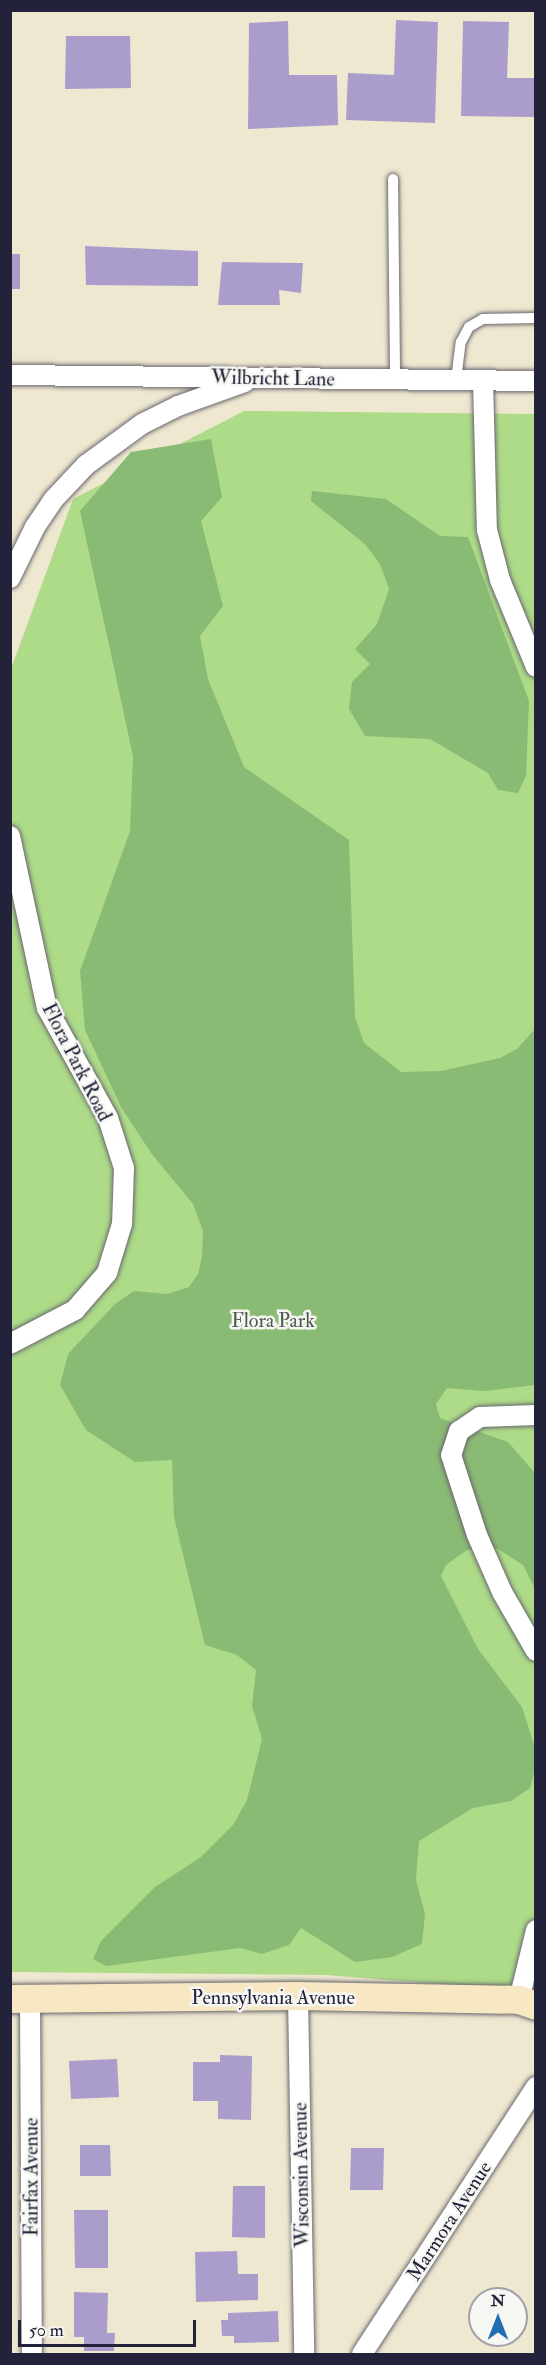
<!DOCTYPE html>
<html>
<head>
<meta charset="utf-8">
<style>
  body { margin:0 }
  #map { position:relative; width:546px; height:2365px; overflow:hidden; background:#efe8d0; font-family:"IM FELL Double Pica",serif }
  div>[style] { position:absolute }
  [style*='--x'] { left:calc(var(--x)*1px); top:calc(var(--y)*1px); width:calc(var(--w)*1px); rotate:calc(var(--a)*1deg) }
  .green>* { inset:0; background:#addb88 }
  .forest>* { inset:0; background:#8abb74 }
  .building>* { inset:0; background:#aa9dcc }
  .roads { filter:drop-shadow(0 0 2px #6a676f) drop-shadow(0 0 2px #6a676f) }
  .lane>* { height:10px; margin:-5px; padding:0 5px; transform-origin:5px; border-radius:5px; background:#fff }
  .street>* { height:20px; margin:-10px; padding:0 10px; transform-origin:10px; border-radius:10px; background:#fff }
  .secondary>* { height:28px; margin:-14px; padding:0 14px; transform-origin:14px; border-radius:14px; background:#f7e8c3 }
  span { translate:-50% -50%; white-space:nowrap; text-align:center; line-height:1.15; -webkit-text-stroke:5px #f6f6f2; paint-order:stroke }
  .street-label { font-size:20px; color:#22223b }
  .park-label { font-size:20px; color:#4c5a52 }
  .frame { position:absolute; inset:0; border:12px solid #22223b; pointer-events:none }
  .north { position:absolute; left:468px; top:2287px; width:60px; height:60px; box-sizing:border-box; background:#f6f6f2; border:2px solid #a1a1a9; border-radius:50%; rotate:0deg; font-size:16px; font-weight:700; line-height:24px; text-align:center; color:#22223b }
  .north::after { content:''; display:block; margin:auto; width:21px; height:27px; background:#1f6fb2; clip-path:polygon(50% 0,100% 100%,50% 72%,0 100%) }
  .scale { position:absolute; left:18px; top:2320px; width:178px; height:27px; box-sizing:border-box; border:3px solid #22223b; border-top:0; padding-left:8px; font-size:18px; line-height:21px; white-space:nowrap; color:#22223b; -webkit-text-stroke:4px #f6f6f2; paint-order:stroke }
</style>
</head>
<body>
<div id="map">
  <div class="green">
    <div style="clip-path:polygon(244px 411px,535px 414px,535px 1992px,326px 1975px,11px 1972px,11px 669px,73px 499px)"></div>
  </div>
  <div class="forest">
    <div style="clip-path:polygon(211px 439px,222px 497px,201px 521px,223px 606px,200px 636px,208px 679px,244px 767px,349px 840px,355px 1017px,364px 1043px,401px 1072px,441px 1071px,500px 1058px,517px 1049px,535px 1029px,535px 1385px,484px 1391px,447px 1388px,436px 1404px,440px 1418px,508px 1442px,535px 1473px,535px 1589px,523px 1565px,498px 1549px,467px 1550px,446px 1565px,441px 1576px,478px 1649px,522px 1707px,535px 1748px,535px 1769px,530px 1788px,511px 1801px,473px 1808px,419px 1841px,416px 1880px,425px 1914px,422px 1944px,392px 1957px,355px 1962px,301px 1928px,289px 1945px,262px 1954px,240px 1948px,106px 1966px,93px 1959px,101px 1941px,155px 1887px,201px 1857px,233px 1825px,247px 1800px,262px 1739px,252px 1706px,256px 1670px,237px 1655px,205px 1645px,174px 1517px,172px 1460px,135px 1462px,86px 1430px,60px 1385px,68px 1354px,115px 1304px,134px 1291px,167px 1294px,189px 1287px,198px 1274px,202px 1257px,203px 1231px,193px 1204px,151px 1153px,121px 1107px,85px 1030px,80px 971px,130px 831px,133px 756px,80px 511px,131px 452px)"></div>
    <div style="clip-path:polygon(312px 491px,386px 499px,440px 536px,468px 537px,529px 701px,526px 776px,518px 793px,498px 790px,488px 773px,430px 739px,365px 736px,349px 709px,352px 682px,370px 664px,355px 649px,377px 624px,389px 589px,380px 564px,365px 544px,311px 501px)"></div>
  </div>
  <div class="building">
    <div style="clip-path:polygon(396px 20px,438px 22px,435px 123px,346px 120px,348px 73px,394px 75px)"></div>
    <div style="clip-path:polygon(288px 21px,289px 75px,337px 75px,338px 125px,248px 129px,249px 23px)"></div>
    <div style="clip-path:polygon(463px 21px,509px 22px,507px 78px,536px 78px,536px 117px,461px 116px)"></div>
    <div style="clip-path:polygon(66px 36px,130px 36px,131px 88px,65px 89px)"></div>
    <div style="clip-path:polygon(85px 246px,198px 251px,198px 286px,86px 285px)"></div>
    <div style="clip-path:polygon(10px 254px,20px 254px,20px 289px,10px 289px)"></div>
    <div style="clip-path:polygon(222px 262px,303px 263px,301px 293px,279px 290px,280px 305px,218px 305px)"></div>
    <div style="clip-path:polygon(220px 2055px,252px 2056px,251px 2120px,218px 2119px,218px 2101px,193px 2101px,193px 2062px,220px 2062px)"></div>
    <div style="clip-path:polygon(117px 2059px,119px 2097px,71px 2099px,69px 2061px)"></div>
    <div style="clip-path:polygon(80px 2145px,110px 2145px,111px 2176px,80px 2176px)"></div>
    <div style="clip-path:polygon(351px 2148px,384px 2148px,383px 2190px,350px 2190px)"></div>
    <div style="clip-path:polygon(233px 2186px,265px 2186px,265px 2238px,232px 2237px)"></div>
    <div style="clip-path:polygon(74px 2210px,108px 2210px,108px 2268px,75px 2268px)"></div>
    <div style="clip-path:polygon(237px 2251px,238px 2274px,258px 2274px,258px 2300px,196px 2302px,195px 2252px)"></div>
    <div style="clip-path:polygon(74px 2292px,108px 2293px,107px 2333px,115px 2333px,114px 2351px,84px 2351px,84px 2337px,74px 2337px)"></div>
    <div style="clip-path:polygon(278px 2311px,279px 2342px,234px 2343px,234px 2336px,222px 2336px,221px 2320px,228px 2320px,228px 2313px)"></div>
  </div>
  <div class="roads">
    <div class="lane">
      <div style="--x:393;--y:179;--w:201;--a:89.4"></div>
      <div style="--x:456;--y:380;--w:38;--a:-83"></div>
      <div style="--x:461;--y:342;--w:17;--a:-62"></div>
      <div style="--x:469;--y:327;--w:16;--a:-30"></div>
      <div style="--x:483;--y:319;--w:53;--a:-1.1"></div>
    </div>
    <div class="street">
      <div style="--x:10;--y:375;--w:526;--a:0.65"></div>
      <div style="--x:483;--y:381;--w:149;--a:88.5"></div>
      <div style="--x:487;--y:530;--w:52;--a:75.4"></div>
      <div style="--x:500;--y:580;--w:94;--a:67.5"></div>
      <div style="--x:10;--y:578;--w:57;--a:-63.9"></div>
      <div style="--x:35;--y:527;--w:32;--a:-56"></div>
      <div style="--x:53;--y:500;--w:48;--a:-46.7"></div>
      <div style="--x:86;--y:465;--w:69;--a:-36.2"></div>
      <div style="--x:142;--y:424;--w:40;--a:-26.6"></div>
      <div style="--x:178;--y:406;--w:71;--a:-19.7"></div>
      <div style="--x:10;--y:836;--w:176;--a:77.9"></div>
      <div style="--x:47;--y:1008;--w:126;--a:61"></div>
      <div style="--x:108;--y:1118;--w:52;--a:72.3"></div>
      <div style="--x:124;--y:1168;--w:56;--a:92"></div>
      <div style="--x:122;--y:1224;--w:51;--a:107"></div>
      <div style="--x:107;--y:1273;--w:49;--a:130.9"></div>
      <div style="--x:75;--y:1310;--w:73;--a:152.4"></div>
      <div style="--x:536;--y:1415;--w:56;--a:178"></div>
      <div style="--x:480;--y:1417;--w:25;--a:146"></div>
      <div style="--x:459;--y:1431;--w:25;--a:108"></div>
      <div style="--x:451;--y:1455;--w:84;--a:72"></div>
      <div style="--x:477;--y:1535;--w:62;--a:66.3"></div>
      <div style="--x:502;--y:1592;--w:68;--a:60"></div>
      <div style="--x:298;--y:1996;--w:358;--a:89"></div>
      <div style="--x:30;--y:1999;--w:355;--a:89.7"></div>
      <div style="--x:519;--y:2000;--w:72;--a:-76.3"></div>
      <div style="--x:362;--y:2354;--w:319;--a:-56.9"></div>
    </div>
    <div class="secondary">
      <div style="--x:10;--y:1999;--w:288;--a:-0.6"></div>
      <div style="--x:298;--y:1996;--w:221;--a:1"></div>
      <div style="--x:519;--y:2000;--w:18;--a:19"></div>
    </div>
  </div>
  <div class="street-label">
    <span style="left:273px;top:378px;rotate:1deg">Wilbricht Lane</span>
    <span style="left:77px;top:1062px;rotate:63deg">Flora Park Road</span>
    <span style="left:273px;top:1997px">Pennsylvania Avenue</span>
    <span style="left:301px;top:2175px;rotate:-91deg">Wisconsin Avenue</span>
    <span style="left:31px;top:2177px;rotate:-90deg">Fairfax Avenue</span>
    <span style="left:449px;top:2221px;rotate:-57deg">Marmora Avenue</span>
  </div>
  <div class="park-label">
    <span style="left:273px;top:1320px">Flora Park</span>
  </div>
  <div class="frame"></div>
  <div class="north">N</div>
  <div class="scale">50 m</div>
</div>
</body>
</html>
